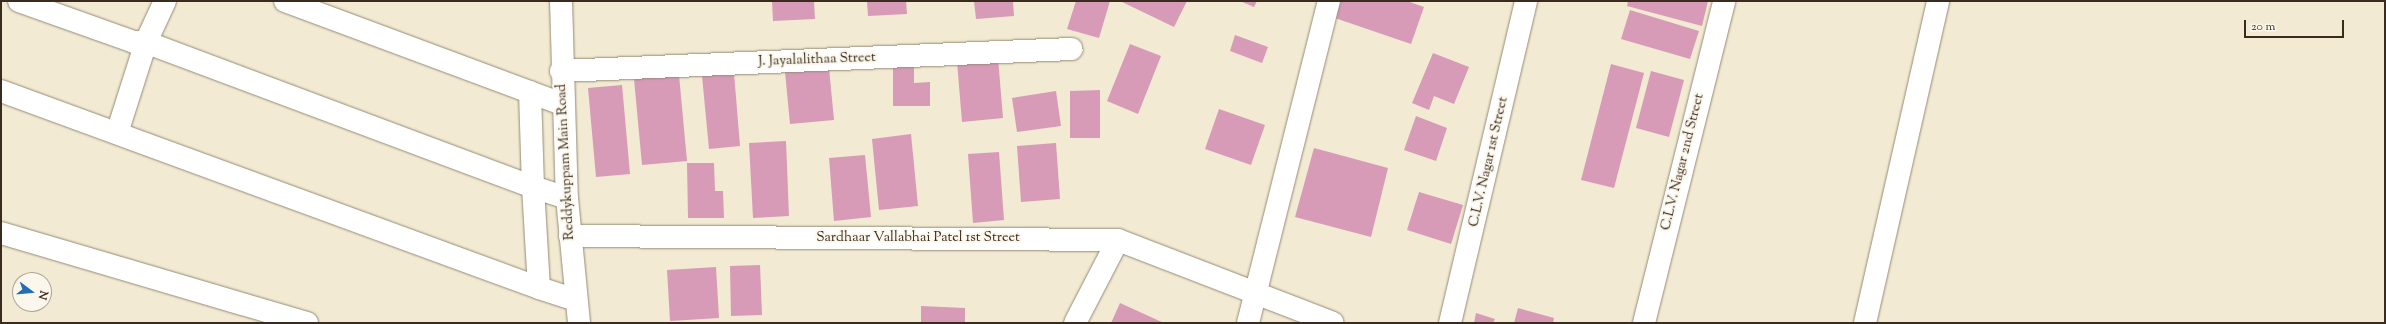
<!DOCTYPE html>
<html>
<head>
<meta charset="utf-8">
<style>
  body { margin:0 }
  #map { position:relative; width:2386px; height:324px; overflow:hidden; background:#f2ead2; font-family:"Sorts Mill Goudy",serif }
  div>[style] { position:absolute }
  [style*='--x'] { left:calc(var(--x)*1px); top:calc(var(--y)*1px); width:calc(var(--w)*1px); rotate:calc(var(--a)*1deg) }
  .building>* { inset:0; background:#d79bb8 }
  .roads { filter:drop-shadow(0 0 1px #968a78) drop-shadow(0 0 1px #968a78) }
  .minor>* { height:22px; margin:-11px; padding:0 11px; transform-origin:11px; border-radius:11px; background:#fff }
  span { translate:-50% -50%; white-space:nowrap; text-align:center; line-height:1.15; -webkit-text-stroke:4px #fbf7ec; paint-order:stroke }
  .street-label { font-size:14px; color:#3b2a1e }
  .frame { position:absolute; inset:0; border:2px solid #3b2a1e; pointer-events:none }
  .north { position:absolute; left:12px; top:272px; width:40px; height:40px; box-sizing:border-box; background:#fbf7ec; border:1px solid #aea59a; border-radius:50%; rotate:106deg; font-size:11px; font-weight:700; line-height:16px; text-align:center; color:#3b2a1e }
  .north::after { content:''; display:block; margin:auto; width:14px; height:18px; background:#1f6fb2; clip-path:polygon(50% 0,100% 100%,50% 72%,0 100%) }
  .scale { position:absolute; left:2244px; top:20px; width:100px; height:18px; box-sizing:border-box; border:2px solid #3b2a1e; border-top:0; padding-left:5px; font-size:12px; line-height:14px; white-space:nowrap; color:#3b2a1e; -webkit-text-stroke:3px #fbf7ec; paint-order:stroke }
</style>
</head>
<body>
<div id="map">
  <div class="building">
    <div style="clip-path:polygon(772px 1px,814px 1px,815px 19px,773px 21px)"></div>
    <div style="clip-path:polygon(867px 1px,906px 1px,907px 14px,868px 16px)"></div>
    <div style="clip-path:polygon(974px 1px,1013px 1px,1014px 16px,976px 19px)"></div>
    <div style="clip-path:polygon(1076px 1px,1110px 1px,1099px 38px,1067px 29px)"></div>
    <div style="clip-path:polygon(1120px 1px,1187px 1px,1174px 27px)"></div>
    <div style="clip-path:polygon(1240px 1px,1257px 1px,1254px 7px)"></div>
    <div style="clip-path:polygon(1341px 1px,1407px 1px,1424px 7px,1411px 44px,1335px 18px)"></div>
    <div style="clip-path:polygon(1628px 1px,1708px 1px,1702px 26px,1627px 6px)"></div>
    <div style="clip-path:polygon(1630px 10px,1699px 31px,1690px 59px,1621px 39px)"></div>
    <div style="clip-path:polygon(1235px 35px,1268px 47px,1262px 63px,1230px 51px)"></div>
    <div style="clip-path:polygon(1130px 44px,1161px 56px,1138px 114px,1107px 101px)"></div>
    <div style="clip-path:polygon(1433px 53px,1469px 67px,1454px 104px,1434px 96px,1429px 110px,1412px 103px)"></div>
    <div style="clip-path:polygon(998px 58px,1003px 118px,962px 122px,957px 62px)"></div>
    <div style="clip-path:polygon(914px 64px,914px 83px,930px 82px,930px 106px,893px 106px,893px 65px)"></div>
    <div style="clip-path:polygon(1611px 64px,1644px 73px,1614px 188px,1581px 180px)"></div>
    <div style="clip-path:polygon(829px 68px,834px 120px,790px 124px,785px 72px)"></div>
    <div style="clip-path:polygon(1651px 71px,1684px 80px,1669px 137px,1636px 128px)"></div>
    <div style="clip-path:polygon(734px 73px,740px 146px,709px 149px,702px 76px)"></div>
    <div style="clip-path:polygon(679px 75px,687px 161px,642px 165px,634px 79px)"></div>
    <div style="clip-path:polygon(622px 85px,630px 174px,596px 177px,588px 88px)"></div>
    <div style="clip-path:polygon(1100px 90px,1100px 138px,1070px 138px,1070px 91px)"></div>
    <div style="clip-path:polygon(1056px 91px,1061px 126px,1017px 132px,1012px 98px)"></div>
    <div style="clip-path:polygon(1219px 109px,1265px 125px,1251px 165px,1205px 149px)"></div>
    <div style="clip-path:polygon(1416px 116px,1447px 128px,1436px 161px,1404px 150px)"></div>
    <div style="clip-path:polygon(911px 134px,918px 206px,879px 210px,872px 139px)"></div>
    <div style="clip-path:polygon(786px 141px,789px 216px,753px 218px,749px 143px)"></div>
    <div style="clip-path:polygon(1056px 143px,1060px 199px,1021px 202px,1017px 146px)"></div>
    <div style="clip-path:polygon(1314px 148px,1388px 168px,1371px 237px,1295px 217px)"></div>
    <div style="clip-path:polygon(999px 152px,1004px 220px,973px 223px,968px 154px)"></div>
    <div style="clip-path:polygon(865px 155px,871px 217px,834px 221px,829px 158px)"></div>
    <div style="clip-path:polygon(687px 163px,714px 163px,715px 191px,723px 191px,724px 218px,688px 218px)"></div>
    <div style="clip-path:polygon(1419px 192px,1463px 205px,1451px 244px,1407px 230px)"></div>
    <div style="clip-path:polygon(760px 265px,762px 315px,731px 316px,730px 266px)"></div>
    <div style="clip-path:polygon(716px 267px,719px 318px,670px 321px,667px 270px)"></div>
    <div style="clip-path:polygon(1120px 303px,1164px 323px,1111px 323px)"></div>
    <div style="clip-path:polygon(921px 306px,965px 308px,965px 323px,921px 323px)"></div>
    <div style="clip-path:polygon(1518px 308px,1554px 318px,1553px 323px,1514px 323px)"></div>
    <div style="clip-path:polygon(1476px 313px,1495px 319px,1493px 323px,1474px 323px)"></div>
  </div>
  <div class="roads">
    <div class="minor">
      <div style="--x:285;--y:1;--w:296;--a:20.4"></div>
      <div style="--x:561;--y:1;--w:197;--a:88.3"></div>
      <div style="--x:567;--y:198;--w:126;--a:84.5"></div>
      <div style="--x:561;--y:71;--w:511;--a:-2.47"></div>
      <div style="--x:1;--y:91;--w:573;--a:20.11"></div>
      <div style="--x:539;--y:288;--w:101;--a:-93.4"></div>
      <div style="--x:533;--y:187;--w:413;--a:-159.5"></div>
      <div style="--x:146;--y:42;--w:12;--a:180"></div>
      <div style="--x:134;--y:42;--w:122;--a:-160.4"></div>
      <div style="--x:530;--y:92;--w:95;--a:88.2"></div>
      <div style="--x:533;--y:187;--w:36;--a:18"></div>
      <div style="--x:117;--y:133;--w:96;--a:-72.3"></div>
      <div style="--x:146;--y:42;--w:45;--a:-65.1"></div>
      <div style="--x:1;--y:233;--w:319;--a:16.4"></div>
      <div style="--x:570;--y:236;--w:548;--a:0.42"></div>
      <div style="--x:1118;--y:240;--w:230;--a:21.1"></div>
      <div style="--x:539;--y:288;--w:38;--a:18"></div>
      <div style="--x:1075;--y:323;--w:93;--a:-62.6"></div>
      <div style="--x:1248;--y:323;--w:332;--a:-75.9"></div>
      <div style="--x:1450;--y:323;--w:331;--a:-76.7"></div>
      <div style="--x:1644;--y:323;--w:332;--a:-76"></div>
      <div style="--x:1865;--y:323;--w:330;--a:-77.2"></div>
    </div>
  </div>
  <div class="street-label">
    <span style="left:817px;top:60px;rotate:-2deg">J. Jayalalithaa Street</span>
    <span style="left:566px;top:162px;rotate:-93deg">Reddykuppam Main Road</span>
    <span style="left:1489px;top:162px;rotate:-77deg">C.L.V. Nagar 1st Street</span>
    <span style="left:1683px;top:162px;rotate:-76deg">C.L.V. Nagar 2nd Street</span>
    <span style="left:918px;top:238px">Sardhaar Vallabhai Patel 1st Street</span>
  </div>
  <div class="frame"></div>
  <div class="north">N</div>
  <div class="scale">20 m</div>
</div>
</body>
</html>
